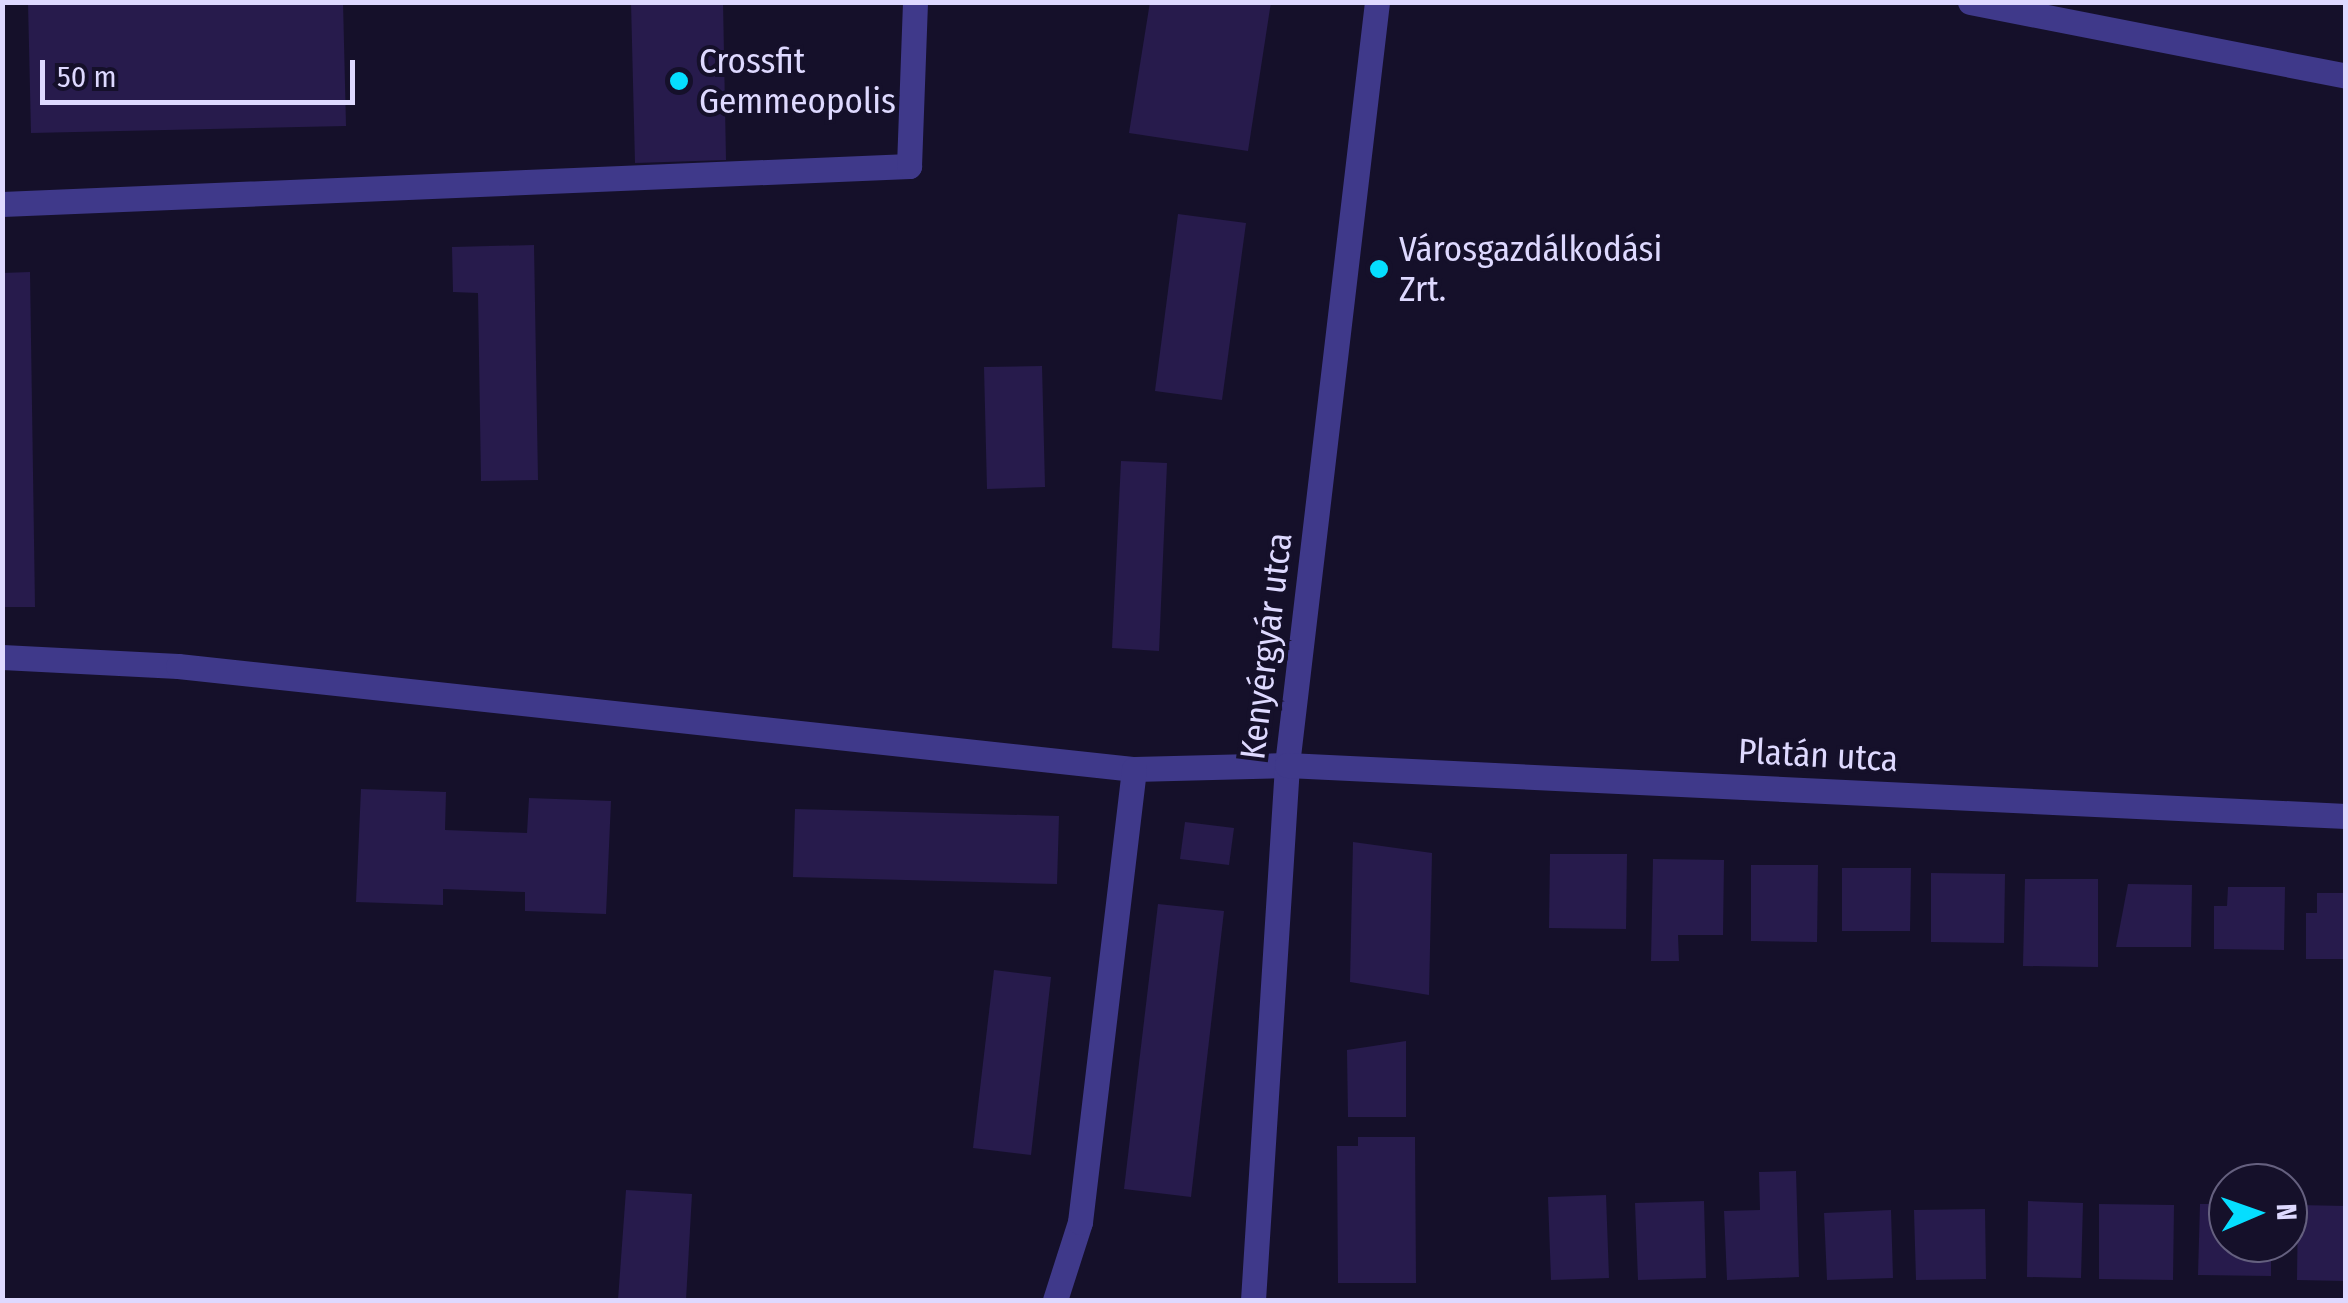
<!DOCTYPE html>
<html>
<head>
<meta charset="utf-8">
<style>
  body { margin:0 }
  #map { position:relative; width:2348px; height:1303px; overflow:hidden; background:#15102a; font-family:"Fira Sans Condensed",sans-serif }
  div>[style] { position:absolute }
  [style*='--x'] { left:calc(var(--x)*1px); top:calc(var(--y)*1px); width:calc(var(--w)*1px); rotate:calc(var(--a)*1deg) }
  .building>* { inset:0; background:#271b4c }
  .service>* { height:25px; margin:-12.5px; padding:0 12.5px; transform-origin:12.5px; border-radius:12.5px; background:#3f398a }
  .minor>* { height:25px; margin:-12.5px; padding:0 12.5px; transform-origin:12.5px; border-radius:12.5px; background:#3f398a }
  .tertiary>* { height:25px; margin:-12.5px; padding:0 12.5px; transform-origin:12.5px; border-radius:12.5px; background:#3f398a }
  .dots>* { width:28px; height:28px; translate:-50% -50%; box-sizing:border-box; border:5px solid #15102a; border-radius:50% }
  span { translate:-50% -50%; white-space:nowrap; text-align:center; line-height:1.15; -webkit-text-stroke:8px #15102a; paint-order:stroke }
  .poi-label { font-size:35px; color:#ded9ff }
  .left { translate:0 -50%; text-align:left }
  .street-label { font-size:35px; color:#ded9ff }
  .frame { position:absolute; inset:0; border:5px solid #ded9ff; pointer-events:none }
  .north { position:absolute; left:2208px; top:1163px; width:100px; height:100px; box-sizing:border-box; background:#15102a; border:2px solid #65607f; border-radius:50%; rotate:88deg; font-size:28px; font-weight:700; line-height:40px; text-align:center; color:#ded9ff }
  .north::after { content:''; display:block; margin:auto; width:35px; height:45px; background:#05deff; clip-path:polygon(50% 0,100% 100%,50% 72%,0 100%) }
  .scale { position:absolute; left:40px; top:60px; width:315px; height:45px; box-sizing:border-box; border:5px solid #ded9ff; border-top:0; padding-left:12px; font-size:30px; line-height:35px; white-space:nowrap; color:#ded9ff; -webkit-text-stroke:8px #15102a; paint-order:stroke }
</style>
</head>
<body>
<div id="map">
  <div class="building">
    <div style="clip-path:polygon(28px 2px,343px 2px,346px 126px,31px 133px)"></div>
    <div style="clip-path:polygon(631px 2px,723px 2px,726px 160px,635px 163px)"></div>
    <div style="clip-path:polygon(1150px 2px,1271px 2px,1248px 151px,1129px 133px)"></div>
    <div style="clip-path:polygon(1178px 214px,1246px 223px,1222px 400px,1155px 391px)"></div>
    <div style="clip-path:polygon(534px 245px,538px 480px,481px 481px,478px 293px,453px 292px,452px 247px)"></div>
    <div style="clip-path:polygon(30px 272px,35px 607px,2px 607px,2px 273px)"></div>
    <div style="clip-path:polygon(1042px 366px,1045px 487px,987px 489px,984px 367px)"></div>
    <div style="clip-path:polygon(1121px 461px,1167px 463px,1159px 651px,1112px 648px)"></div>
    <div style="clip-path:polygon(361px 789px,446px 792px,445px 830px,527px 833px,529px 798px,611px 801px,606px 914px,525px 911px,525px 892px,443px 889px,443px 905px,356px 902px)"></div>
    <div style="clip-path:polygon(795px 809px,1059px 816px,1057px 884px,793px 877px)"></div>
    <div style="clip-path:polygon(1185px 822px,1234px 828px,1229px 865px,1180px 859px)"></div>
    <div style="clip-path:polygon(1353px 842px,1432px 853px,1429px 995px,1350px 982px)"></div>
    <div style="clip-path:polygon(1550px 854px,1627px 854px,1626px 929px,1549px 928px)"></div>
    <div style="clip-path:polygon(1653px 859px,1724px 860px,1723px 935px,1678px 935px,1679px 961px,1651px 961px)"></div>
    <div style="clip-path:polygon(1751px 865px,1818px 865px,1817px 942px,1751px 941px)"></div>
    <div style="clip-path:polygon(1842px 868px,1911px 868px,1910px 931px,1842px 931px)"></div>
    <div style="clip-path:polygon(1931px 873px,2005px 874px,2004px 943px,1931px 942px)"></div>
    <div style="clip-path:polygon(2025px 879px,2098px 879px,2098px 967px,2023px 966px)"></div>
    <div style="clip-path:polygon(2128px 884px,2192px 885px,2191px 947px,2116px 947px)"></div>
    <div style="clip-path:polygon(2228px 887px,2285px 887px,2284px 950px,2214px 949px,2214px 906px,2227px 906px)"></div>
    <div style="clip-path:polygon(2317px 893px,2346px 893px,2346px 959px,2306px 959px,2306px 913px,2317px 913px)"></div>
    <div style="clip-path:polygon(1158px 904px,1224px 911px,1191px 1197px,1124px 1189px)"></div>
    <div style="clip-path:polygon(994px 970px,1051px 977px,1031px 1155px,973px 1148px)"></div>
    <div style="clip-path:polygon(1406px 1041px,1406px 1117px,1348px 1117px,1347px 1050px)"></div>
    <div style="clip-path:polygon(1358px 1137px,1415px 1137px,1416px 1283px,1338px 1283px,1337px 1146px,1358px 1146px)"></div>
    <div style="clip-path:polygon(1796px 1171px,1799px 1277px,1727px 1280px,1724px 1211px,1760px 1210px,1759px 1172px)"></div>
    <div style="clip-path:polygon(626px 1190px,692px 1194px,686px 1300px,618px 1300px)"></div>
    <div style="clip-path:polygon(1606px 1195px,1609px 1278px,1551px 1280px,1548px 1197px)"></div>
    <div style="clip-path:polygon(1704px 1201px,1706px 1278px,1638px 1280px,1635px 1203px)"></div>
    <div style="clip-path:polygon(2028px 1201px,2083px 1203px,2081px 1278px,2027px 1277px)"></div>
    <div style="clip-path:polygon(2099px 1204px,2174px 1205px,2173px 1280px,2099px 1279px)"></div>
    <div style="clip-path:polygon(2200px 1204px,2228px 1204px,2228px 1243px,2271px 1243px,2271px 1276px,2198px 1275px)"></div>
    <div style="clip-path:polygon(2298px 1205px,2346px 1206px,2346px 1281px,2297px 1280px)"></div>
    <div style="clip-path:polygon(1985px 1209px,1986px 1279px,1916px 1280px,1914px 1210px)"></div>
    <div style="clip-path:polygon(1891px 1210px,1893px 1278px,1827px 1280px,1824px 1213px)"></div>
  </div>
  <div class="service">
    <div style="--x:2;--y:204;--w:908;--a:-2.4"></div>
    <div style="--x:909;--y:166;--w:164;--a:-87.9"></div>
    <div style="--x:2;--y:657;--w:176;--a:2.9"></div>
    <div style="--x:178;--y:666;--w:962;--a:6.15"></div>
    <div style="--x:1134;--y:769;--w:153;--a:-1.5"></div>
    <div style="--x:1055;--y:1300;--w:82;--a:-72.2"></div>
    <div style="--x:1080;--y:1222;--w:456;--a:-83.2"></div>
  </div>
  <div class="minor">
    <div style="--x:1970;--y:2;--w:383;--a:11.1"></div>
    <div style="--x:1253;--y:1300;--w:536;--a:-86.36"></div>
  </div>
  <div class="tertiary">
    <div style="--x:1377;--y:2;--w:768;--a:96.73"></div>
    <div style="--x:1287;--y:765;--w:1060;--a:2.76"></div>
  </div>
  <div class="dots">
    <div style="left:679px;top:81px;background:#05deff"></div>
    <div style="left:1379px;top:269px;background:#05deff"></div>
  </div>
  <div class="poi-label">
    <span class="left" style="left:699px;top:81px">Crossfit<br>Gemmeopolis</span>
    <span class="left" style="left:1399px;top:269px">Városgazdálkodási<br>Zrt.</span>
  </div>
  <div class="street-label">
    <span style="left:1266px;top:646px;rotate:-83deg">Kenyérgyár utca</span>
    <span style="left:1818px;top:755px;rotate:3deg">Platán utca</span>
  </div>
  <div class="frame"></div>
  <div class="north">N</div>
  <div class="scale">50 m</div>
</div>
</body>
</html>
